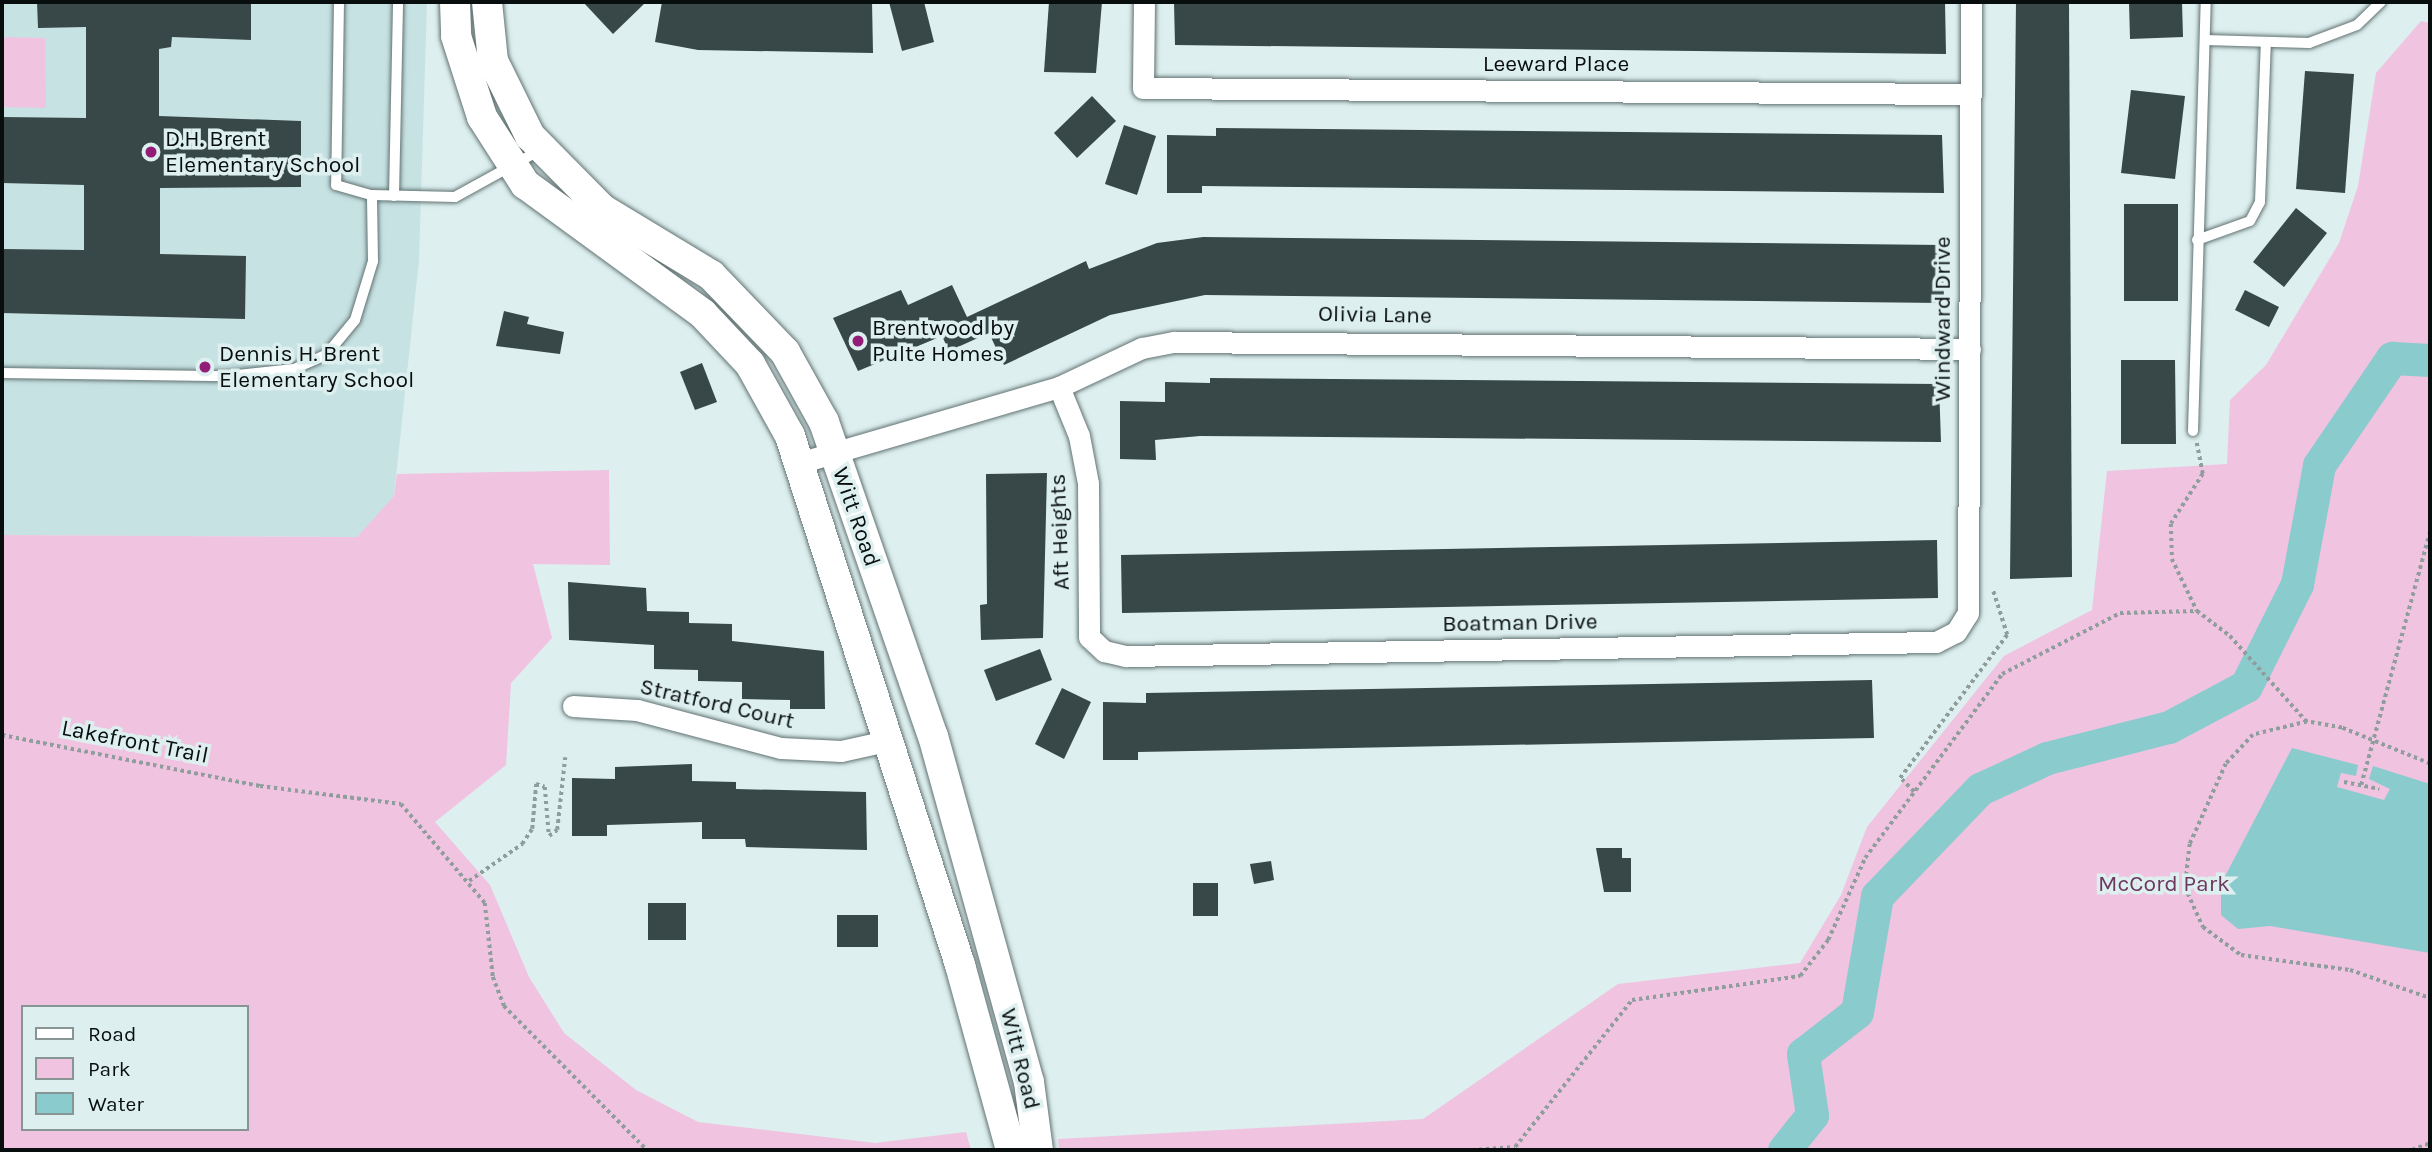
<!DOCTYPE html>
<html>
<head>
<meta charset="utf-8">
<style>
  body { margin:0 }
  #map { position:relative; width:2432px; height:1152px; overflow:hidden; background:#ddefef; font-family:Karla,sans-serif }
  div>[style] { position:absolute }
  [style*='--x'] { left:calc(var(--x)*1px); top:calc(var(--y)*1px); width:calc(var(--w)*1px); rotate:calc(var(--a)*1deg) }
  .built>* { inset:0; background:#c7e2e3 }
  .green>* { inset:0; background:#f0c3e1 }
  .water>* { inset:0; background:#8acbcd }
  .river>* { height:33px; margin:-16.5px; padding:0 16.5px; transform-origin:16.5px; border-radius:16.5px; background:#8acbcd }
  .building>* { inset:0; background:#384747 }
  .path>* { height:3.5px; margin-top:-1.75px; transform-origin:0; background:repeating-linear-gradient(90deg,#909d9d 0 3.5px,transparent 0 7px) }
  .roads { filter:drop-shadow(0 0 2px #627272) drop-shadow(0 0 2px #627272) }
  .lane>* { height:10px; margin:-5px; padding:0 5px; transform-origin:5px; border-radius:5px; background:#fff }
  .street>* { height:21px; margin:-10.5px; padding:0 10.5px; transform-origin:10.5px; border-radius:10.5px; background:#fff }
  .secondary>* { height:30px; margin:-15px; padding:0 15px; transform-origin:15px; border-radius:15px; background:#fff }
  .dots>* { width:19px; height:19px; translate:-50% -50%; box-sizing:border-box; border:4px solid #ddefef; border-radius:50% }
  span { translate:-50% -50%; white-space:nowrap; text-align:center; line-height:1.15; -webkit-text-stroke:7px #ddefef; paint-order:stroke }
  .street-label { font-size:23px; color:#080e0e }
  .poi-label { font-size:23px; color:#080e0e }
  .left { translate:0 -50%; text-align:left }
  .park-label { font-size:23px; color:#6e375f }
  .frame { position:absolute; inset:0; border:4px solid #080e0e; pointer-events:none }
  .legend { position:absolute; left:21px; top:1005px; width:228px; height:126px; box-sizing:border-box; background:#ddefef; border:2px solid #889595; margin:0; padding:9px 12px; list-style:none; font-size:21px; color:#080e0e }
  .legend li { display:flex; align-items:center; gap:14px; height:35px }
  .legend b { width:35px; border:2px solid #889595 }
</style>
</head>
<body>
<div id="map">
  <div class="built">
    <div style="clip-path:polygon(2px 2px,427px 2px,419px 260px,394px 496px,373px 526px,357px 537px,2px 535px)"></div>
  </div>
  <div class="green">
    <div style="clip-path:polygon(2421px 21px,2430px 23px,2430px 1150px,1059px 1150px,1058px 1139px,1423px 1119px,1618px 984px,1800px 963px,1841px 895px,1867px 827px,2004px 656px,2092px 610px,2107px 471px,2227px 464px,2230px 400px,2266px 365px,2339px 243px,2358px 186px,2376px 73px)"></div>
    <div style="clip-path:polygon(2px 37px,45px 38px,46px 108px,2px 107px)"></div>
    <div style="clip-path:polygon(evenodd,609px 470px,610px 565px,533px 564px,552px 638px,511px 683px,506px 765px,435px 822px,490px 885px,529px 977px,564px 1033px,636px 1090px,698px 1122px,875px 1143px,966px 1132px,971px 1150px,2px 1150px,2px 535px,357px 537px,394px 496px,397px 474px,609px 470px,23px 1007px,247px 1007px,247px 1129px,23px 1129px,23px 1007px)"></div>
  </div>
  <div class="water">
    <div style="clip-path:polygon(2292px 748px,2358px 765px,2356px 776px,2341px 773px,2337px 787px,2384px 800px,2390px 789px,2369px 779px,2373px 766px,2430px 784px,2430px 953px,2270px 926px,2238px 929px,2221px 915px,2221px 884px)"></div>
  </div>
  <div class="river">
    <div style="--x:1784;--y:1150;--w:45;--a:-51.3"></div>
    <div style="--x:1812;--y:1115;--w:62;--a:-98.4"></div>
    <div style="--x:1803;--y:1054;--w:68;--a:-37.9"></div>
    <div style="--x:1857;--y:1012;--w:118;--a:-80.2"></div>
    <div style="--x:1877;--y:896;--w:149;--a:-46.1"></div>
    <div style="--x:1980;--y:789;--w:74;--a:-24.8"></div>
    <div style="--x:2047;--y:758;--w:126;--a:-14.3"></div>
    <div style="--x:2169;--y:727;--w:87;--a:-28"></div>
    <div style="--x:2246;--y:686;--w:114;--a:-63.4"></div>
    <div style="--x:2297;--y:584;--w:121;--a:-79.5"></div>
    <div style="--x:2319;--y:465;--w:130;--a:-55.7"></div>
    <div style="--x:2392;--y:358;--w:38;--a:3"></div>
  </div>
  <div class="building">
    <div style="clip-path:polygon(37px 2px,251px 2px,251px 40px,172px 37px,171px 47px,159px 49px,159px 116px,301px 121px,301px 187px,160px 188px,160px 254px,246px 256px,245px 319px,2px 313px,2px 249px,84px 250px,84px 185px,2px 183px,2px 117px,86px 118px,86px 27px,38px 28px)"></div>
    <div style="clip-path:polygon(583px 2px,646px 2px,613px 34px)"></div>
    <div style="clip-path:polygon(662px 2px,872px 2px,873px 53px,698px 50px,655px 42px)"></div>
    <div style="clip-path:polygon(889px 2px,924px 2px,934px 42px,902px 51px)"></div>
    <div style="clip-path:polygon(1049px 2px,1102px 2px,1096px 73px,1044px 72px)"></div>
    <div style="clip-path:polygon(1174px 2px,1945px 2px,1946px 54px,1175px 45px)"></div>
    <div style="clip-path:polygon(2016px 2px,2069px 2px,2072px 577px,2010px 579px)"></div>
    <div style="clip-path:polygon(2129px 2px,2182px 2px,2183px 37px,2130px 39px)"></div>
    <div style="clip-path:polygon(2305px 71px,2354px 74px,2345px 193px,2296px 189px)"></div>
    <div style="clip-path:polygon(2131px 90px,2185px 96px,2175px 179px,2121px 173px)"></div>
    <div style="clip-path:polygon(1092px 96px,1116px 121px,1077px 158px,1054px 133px)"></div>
    <div style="clip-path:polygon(1124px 125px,1156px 136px,1137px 195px,1105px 184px)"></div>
    <div style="clip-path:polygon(1216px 128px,1942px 135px,1944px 193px,1202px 186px,1202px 193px,1167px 193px,1167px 135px,1216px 136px)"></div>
    <div style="clip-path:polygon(2124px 204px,2178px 204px,2178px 301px,2124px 301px)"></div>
    <div style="clip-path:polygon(2296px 208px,2327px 233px,2284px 287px,2253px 262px)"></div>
    <div style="clip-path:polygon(1203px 237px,1943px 245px,1944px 303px,1205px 295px,1110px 315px,1004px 365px,989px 333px,949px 351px,942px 336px,858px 371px,833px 318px,901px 290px,908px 305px,952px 285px,967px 317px,1086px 261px,1089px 269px,1157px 243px)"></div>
    <div style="clip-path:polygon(2245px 290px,2279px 307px,2269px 327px,2235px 310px)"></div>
    <div style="clip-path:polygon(504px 311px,529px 317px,527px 324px,564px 332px,560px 354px,496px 346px)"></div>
    <div style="clip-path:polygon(2121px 360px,2175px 360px,2176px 444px,2121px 444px)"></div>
    <div style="clip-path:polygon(702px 363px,717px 402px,695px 410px,680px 372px)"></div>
    <div style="clip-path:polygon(1210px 378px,1939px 384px,1941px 442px,1200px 436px,1155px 440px,1156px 460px,1120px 459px,1120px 401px,1165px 402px,1165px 382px,1210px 383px)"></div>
    <div style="clip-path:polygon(1047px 473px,1043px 638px,981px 640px,980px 605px,987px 604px,986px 474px)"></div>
    <div style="clip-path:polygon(1937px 540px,1938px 598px,1122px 613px,1121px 555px)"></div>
    <div style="clip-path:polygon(568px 582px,646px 588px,647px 611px,689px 612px,689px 623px,732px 624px,732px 641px,824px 651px,825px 709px,790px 709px,790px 700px,742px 699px,742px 682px,698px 681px,698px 670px,654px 669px,654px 645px,569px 640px)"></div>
    <div style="clip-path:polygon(1040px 649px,1052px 680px,996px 701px,984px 670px)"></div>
    <div style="clip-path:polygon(1872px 680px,1874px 738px,1138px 752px,1138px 760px,1103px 760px,1103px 702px,1146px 703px,1146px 693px)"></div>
    <div style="clip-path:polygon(1062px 688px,1091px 702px,1064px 759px,1035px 744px)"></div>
    <div style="clip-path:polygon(692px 764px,692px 781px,736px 782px,736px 789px,866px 792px,867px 850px,746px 847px,745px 839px,702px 839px,702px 822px,607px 825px,607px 836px,572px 836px,572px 778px,615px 779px,615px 767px)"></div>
    <div style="clip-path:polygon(1596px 848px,1622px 848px,1622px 858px,1631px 858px,1631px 892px,1604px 892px)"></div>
    <div style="clip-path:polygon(1271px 861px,1274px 880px,1254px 884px,1250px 864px)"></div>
    <div style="clip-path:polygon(1193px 883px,1218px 883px,1218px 916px,1193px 916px)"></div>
    <div style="clip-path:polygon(648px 903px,686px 903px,686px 940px,648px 940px)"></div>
    <div style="clip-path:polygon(837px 915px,878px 915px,878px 947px,837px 947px)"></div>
  </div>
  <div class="path">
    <div style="--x:2197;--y:443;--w:32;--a:79"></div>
    <div style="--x:2203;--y:474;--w:59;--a:122.6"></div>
    <div style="--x:2171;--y:524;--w:35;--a:88"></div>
    <div style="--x:2172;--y:559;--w:58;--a:64.3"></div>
    <div style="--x:2197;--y:611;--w:41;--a:37.1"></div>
    <div style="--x:2230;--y:636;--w:115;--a:48.2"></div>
    <div style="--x:2;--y:735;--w:263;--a:11.2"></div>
    <div style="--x:260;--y:786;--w:142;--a:7.3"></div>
    <div style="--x:401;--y:804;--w:130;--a:49.7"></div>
    <div style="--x:485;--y:903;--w:74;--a:83.8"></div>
    <div style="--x:493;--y:977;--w:31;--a:69"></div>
    <div style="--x:504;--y:1006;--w:203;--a:45.2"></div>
    <div style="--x:2430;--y:764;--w:95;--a:-157.8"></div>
    <div style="--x:2342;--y:728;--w:36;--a:-170"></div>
    <div style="--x:2307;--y:722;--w:56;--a:166.5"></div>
    <div style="--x:2253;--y:735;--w:40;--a:133"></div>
    <div style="--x:2226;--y:764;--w:88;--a:114.2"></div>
    <div style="--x:2190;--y:844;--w:43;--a:96.6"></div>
    <div style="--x:2185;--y:887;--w:44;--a:65.8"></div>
    <div style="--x:2203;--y:927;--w:47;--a:36.4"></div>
    <div style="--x:2241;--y:955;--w:110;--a:7.8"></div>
    <div style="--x:2350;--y:970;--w:85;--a:19.3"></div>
    <div style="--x:2344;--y:782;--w:36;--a:11"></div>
    <div style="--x:2361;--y:785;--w:263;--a:-74.8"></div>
    <div style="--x:1914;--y:792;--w:20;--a:-135"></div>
    <div style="--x:1900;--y:778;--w:179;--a:-53.2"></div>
    <div style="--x:2007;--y:635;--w:46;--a:-107.7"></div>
    <div style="--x:469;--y:881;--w:65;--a:-34.9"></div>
    <div style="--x:522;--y:844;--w:18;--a:-56"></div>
    <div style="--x:532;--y:829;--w:45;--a:-84.9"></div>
    <div style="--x:536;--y:784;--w:9;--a:18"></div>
    <div style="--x:545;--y:787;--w:49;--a:85.3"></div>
    <div style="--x:549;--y:836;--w:10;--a:-37"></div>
    <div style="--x:557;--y:830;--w:73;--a:-83.7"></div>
    <div style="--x:1472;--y:1150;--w:43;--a:-4"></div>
    <div style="--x:1515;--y:1147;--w:188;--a:-51.5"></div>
    <div style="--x:1632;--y:1000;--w:170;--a:-8.1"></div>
    <div style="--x:1800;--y:976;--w:46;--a:-52.1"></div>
    <div style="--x:1828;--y:940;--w:90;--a:-65.7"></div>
    <div style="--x:1865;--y:858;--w:229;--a:-53.3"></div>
    <div style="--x:2002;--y:674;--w:133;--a:-27.3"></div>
    <div style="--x:2120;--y:613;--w:77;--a:-1.5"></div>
    <div style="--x:2412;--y:1150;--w:19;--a:-21"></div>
  </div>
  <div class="roads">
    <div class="lane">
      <div style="--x:339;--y:2;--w:183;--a:90.9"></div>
      <div style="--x:336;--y:185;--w:37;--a:16"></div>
      <div style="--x:372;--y:195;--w:83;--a:1.4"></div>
      <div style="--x:455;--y:197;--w:97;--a:-28.9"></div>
      <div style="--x:2205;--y:40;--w:104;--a:1.7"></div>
      <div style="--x:2309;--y:43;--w:51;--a:-20.6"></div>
      <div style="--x:2357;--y:25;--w:33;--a:-44"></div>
      <div style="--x:394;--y:196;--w:194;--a:-88.8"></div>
      <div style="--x:2197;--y:240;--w:56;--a:-19.7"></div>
      <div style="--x:2250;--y:221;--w:21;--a:-62"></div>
      <div style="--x:2260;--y:202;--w:160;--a:-87.9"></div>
      <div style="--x:2;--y:373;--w:226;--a:0.8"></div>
      <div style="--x:228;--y:376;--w:66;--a:-6.1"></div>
      <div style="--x:294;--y:369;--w:36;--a:-24"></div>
      <div style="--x:327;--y:354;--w:44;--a:-50.5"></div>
      <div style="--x:355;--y:320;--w:62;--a:-73"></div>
      <div style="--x:373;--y:261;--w:66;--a:-90.9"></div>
      <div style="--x:2193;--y:431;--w:429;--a:-88.3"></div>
    </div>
    <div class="street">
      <div style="--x:1144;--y:2;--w:86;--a:90.7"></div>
      <div style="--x:1143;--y:88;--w:826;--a:0.42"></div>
      <div style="--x:1059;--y:387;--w:53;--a:67.8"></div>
      <div style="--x:1079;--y:436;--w:48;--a:79.2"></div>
      <div style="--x:1088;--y:483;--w:154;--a:89.6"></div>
      <div style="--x:1089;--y:637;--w:21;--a:43"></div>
      <div style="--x:1104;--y:651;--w:23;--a:13"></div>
      <div style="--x:1126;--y:656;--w:810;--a:-0.99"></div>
      <div style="--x:1936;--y:642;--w:22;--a:-27"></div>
      <div style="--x:1956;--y:632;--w:22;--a:-58"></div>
      <div style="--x:1968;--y:613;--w:611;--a:-89.72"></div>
      <div style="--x:799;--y:463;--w:271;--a:-16.3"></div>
      <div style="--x:1059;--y:387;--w:92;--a:-25.2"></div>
      <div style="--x:1142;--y:348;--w:33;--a:-11"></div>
      <div style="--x:1174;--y:342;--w:796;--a:0.5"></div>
      <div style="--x:573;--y:706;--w:64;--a:3.6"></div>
      <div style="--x:637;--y:710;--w:149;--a:14.8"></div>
      <div style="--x:781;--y:748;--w:60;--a:2.9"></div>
      <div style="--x:841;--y:751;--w:51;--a:-12.4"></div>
    </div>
    <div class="secondary">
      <div style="--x:455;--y:2;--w:34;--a:88"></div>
      <div style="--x:456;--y:36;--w:85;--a:72.2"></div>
      <div style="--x:482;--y:117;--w:80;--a:57.3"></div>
      <div style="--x:525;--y:184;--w:220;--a:36.1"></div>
      <div style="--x:703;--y:314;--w:69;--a:46.8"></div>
      <div style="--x:750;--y:364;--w:82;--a:60.9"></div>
      <div style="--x:790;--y:436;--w:556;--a:72.18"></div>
      <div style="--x:960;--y:965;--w:192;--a:74.6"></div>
      <div style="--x:487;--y:2;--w:59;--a:84.2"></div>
      <div style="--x:493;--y:61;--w:84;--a:63.7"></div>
      <div style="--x:530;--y:136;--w:103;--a:45.4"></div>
      <div style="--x:602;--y:209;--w:127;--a:31.2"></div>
      <div style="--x:711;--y:275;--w:107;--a:46.1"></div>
      <div style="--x:785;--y:352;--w:80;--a:60.9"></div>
      <div style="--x:824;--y:422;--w:332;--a:70.9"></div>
      <div style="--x:933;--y:736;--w:359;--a:74.5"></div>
      <div style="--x:1029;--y:1082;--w:69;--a:82.5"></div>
    </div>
  </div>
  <div class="dots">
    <div style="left:151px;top:152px;background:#931c79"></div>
    <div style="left:858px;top:341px;background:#931c79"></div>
    <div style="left:205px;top:367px;background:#931c79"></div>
  </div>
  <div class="street-label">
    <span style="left:1556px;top:64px">Leeward Place</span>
    <span style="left:1375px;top:315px;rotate:1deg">Olivia Lane</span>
    <span style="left:1943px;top:319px;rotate:-90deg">Windward Drive</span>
    <span style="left:856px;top:517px;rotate:71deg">Witt Road</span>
    <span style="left:1060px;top:532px;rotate:-92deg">Aft Heights</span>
    <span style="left:1520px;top:623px;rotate:-1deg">Boatman Drive</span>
    <span style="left:717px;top:704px;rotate:13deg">Stratford Court</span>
    <span style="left:135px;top:742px;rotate:11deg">Lakefront Trail</span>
    <span style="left:1020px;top:1059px;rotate:76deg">Witt Road</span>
  </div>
  <div class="poi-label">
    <span class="left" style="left:165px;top:152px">D.H. Brent<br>Elementary School</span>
    <span class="left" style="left:872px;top:341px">Brentwood by<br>Pulte Homes</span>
    <span class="left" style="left:219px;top:367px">Dennis H. Brent<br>Elementary School</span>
  </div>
  <div class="park-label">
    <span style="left:2164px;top:884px">McCord Park</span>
  </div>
  <div class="frame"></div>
  <ul class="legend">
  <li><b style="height:9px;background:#fff"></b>Road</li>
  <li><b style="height:19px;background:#f0c3e1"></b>Park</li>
  <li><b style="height:19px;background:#8acbcd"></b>Water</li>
  </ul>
</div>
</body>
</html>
